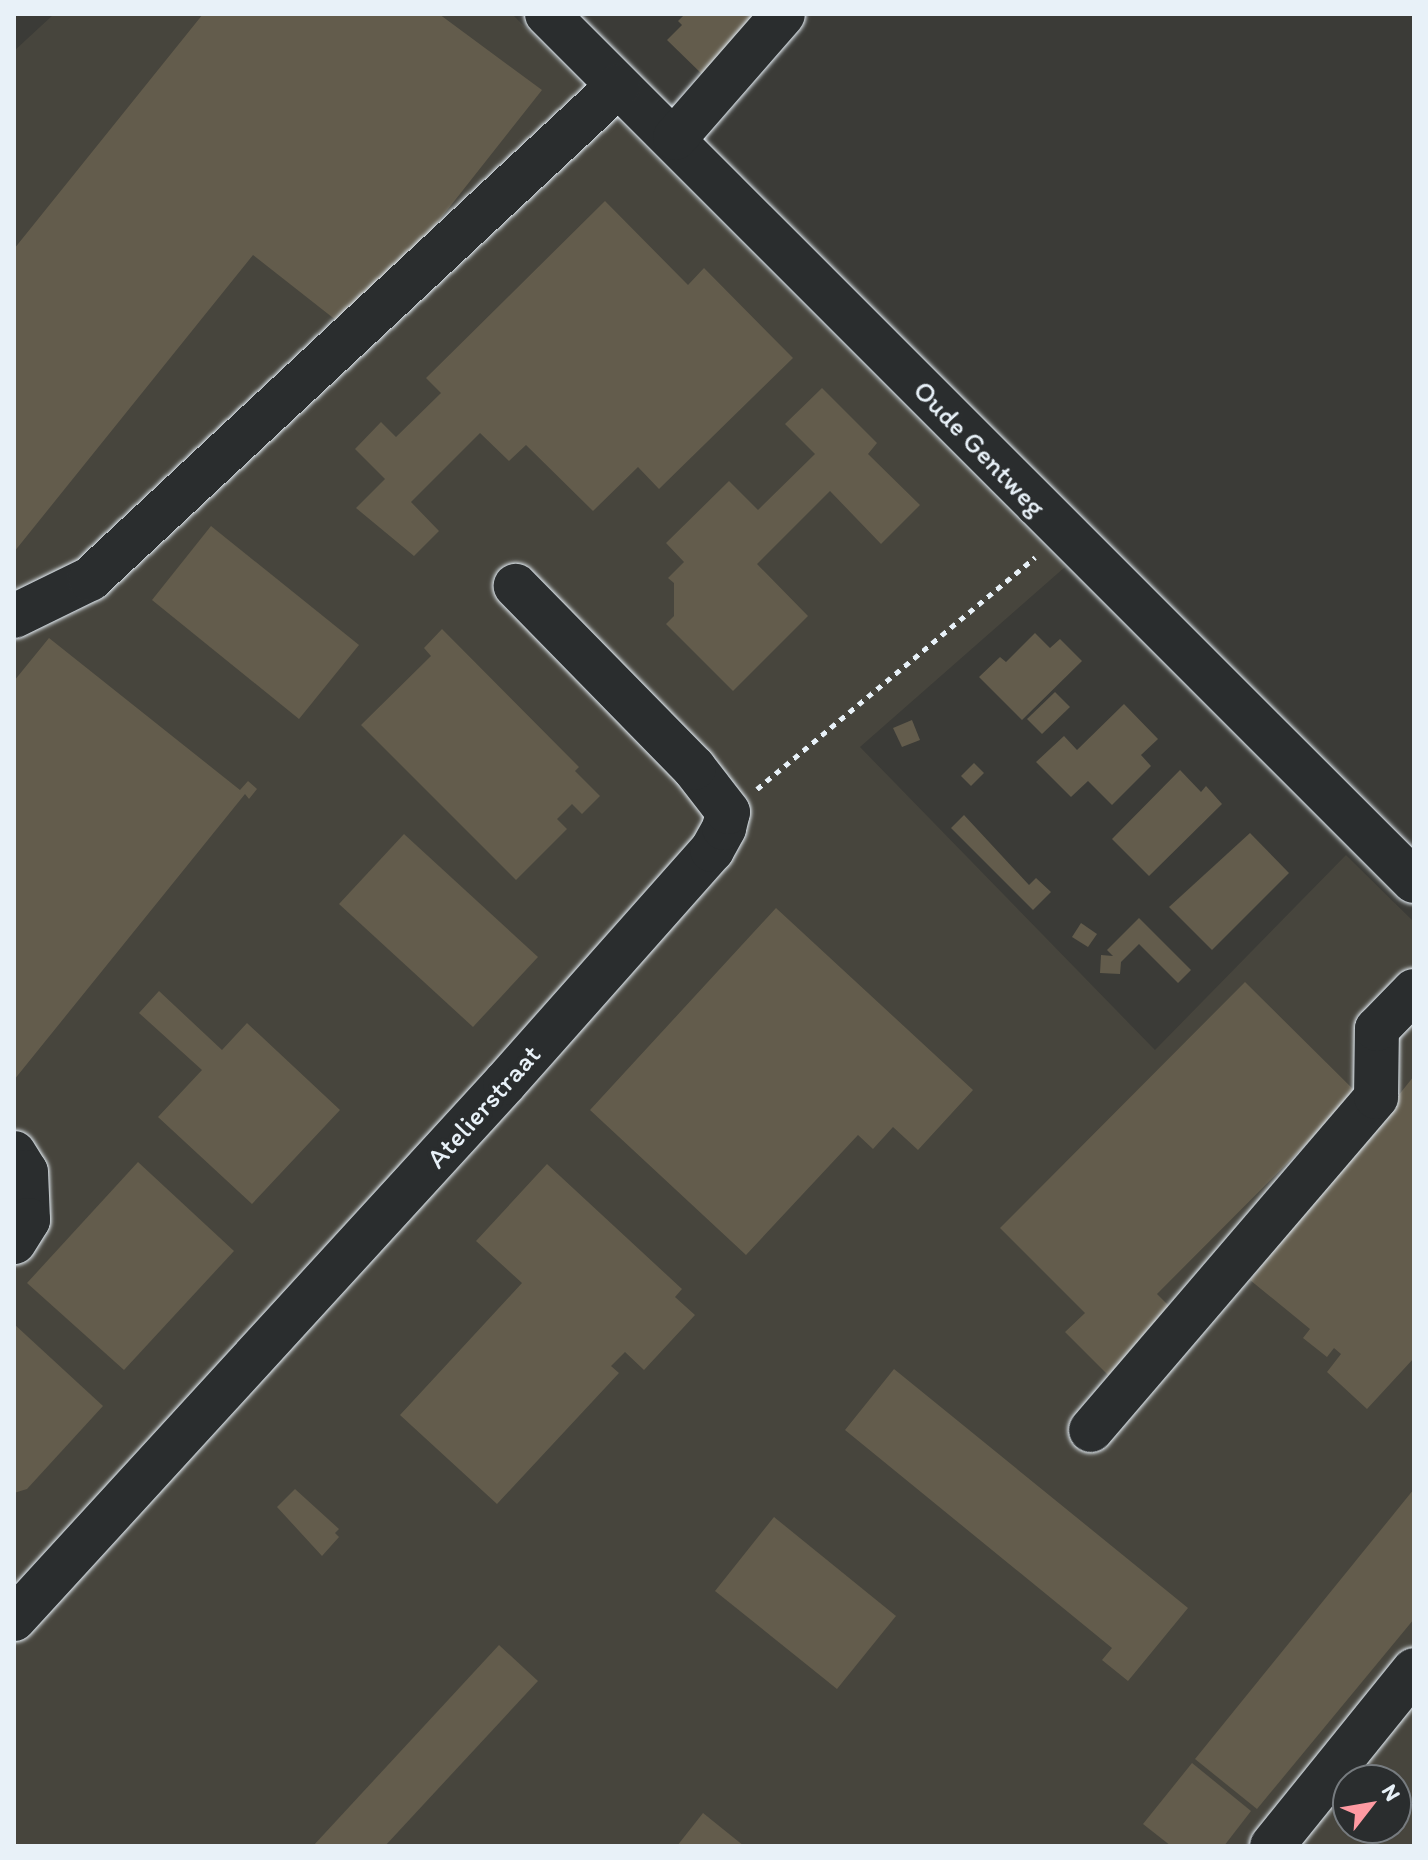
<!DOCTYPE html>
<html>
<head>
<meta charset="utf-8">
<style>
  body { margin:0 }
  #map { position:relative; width:1428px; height:1860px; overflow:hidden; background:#3b3b37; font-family:Itim,sans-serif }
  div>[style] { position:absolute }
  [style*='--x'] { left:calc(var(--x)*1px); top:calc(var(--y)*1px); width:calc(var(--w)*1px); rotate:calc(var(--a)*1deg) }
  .built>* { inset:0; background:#47453d }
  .building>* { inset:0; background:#635c4c }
  .path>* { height:5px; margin-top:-2.5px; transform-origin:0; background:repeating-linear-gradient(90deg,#e8f1f8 0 6px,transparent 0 12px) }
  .roads { filter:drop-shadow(0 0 2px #e8f1f8) drop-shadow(0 0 2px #e8f1f8) }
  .minor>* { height:44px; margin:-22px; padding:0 22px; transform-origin:22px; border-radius:22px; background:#2a2d2e }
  span { translate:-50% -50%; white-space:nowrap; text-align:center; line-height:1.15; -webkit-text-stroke:8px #2a2d2e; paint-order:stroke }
  .street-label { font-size:28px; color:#e8f1f8 }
  .frame { position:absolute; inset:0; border:16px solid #e8f1f8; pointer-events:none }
  .north { position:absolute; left:1332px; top:1764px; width:80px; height:80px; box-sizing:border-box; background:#2a2d2e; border:2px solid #767b7f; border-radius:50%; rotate:59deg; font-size:22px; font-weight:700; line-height:32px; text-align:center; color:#e8f1f8 }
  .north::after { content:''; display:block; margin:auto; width:28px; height:36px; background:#ff9aa2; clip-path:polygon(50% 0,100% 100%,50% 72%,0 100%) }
</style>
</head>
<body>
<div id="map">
  <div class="built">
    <div style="clip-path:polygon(evenodd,54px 14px,512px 14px,1065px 567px,860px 747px,1155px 1050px,1346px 855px,1414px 922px,1414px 1846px,14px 1846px,14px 51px,54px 14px,1348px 1780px,1396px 1780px,1396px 1828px,1348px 1828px,1348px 1780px)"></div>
  </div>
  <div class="building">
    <div style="clip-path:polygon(203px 14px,439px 14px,542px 90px,351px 332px,253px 255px,14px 552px,14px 249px)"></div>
    <div style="clip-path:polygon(685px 14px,759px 14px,706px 78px,667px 40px,682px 25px,678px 21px)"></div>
    <div style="clip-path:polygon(605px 201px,688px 285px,704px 268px,793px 358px,659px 489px,638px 467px,593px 511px,526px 445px,509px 461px,480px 433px,411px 502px,439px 531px,414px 556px,356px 508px,385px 479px,355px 449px,381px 422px,396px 437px,441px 393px,426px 378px)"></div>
    <div style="clip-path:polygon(822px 388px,877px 443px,868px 454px,920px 505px,881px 544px,830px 491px,757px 564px,808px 616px,733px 691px,666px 624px,674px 616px,674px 583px,668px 578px,684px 562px,666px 543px,729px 481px,758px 510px,815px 454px,785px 424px)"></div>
    <div style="clip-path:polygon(211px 526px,359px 645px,299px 719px,152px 600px)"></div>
    <div style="clip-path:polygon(442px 629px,579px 767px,575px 771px,600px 796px,582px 814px,572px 804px,557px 819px,567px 829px,516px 880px,361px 725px,431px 656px,424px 648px)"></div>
    <div style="clip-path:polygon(1035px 633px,1050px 648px,1060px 639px,1082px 661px,1022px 720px,979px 677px,1000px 657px,1006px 662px)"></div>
    <div style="clip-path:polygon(49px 638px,240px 790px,248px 781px,257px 789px,249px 799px,245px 794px,14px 1080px,14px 681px)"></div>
    <div style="clip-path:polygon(1055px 692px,1070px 707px,1042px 734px,1027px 719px)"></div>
    <div style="clip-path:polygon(1124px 704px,1158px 739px,1141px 755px,1151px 766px,1112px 805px,1088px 781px,1071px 797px,1036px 762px,1064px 736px,1077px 750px)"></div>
    <div style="clip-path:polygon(912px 720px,920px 740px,902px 747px,893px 728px)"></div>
    <div style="clip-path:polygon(974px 763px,984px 773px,971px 786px,961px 776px)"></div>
    <div style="clip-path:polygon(1180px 770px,1201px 792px,1206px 786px,1222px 804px,1149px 876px,1112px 839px)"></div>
    <div style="clip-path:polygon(964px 815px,1029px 885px,1036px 878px,1051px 892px,1033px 910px,951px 828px)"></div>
    <div style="clip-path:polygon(1250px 833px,1289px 873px,1212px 950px,1169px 907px)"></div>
    <div style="clip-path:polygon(404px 834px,538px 957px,473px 1027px,339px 904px)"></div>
    <div style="clip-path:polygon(776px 908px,973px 1090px,918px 1150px,893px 1127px,873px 1149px,858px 1135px,746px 1255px,590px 1110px)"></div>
    <div style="clip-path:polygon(1139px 918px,1191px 970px,1178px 983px,1139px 944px,1121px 962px,1120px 974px,1100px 973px,1101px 955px,1113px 956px,1107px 950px)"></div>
    <div style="clip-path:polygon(1081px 923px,1097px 934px,1088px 947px,1072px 937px)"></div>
    <div style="clip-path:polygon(1245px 982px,1357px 1093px,1157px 1294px,1179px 1316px,1112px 1379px,1065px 1332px,1085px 1313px,1000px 1228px)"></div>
    <div style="clip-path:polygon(159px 991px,222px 1050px,247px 1023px,340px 1110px,252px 1204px,158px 1117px,202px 1070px,139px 1013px)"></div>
    <div style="clip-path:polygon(1414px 1076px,1414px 1358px,1367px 1409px,1327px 1372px,1341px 1354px,1334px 1348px,1327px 1357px,1303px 1338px,1310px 1329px,1250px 1280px)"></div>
    <div style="clip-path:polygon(138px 1162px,234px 1251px,124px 1370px,27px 1283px)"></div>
    <div style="clip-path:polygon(547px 1164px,682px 1289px,675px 1297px,695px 1315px,644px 1370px,625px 1352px,611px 1366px,619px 1373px,497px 1504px,400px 1415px,522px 1283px,476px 1241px)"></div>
    <div style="clip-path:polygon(14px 1324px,103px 1406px,27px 1489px,14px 1493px)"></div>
    <div style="clip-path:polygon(894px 1369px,1188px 1608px,1128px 1681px,1102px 1660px,1112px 1648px,845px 1430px)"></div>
    <div style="clip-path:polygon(295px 1489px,339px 1529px,335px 1533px,339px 1537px,322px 1556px,277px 1507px)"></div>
    <div style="clip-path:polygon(1414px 1489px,1414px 1619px,1257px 1809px,1195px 1759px)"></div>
    <div style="clip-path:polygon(774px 1517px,896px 1616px,837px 1689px,715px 1591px)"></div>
    <div style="clip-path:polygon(499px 1645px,538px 1681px,385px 1846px,313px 1846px)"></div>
    <div style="clip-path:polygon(1192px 1763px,1251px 1811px,1224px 1846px,1171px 1846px,1143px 1824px)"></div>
    <div style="clip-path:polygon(703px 1813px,744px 1846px,677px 1846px)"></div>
  </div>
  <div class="path">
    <div style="--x:757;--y:789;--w:362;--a:-39.8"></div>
  </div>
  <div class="roads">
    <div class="minor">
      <div style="--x:547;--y:14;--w:1226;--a:45"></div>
      <div style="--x:675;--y:138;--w:164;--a:-48.9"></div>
      <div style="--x:14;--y:616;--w:85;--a:-26"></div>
      <div style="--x:90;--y:579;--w:722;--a:-43.04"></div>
      <div style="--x:14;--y:1153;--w:22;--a:58"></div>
      <div style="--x:26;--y:1172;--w:48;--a:87.6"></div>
      <div style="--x:28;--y:1220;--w:26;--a:122"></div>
      <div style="--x:1091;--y:1430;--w:438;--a:-49.4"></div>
      <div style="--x:1376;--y:1097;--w:68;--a:-89.2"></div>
      <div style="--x:1377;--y:1029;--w:53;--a:-45.8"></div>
      <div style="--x:14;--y:1619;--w:727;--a:-47.51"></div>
      <div style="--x:505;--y:1083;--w:312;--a:-48.4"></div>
      <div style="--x:712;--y:850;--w:25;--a:-61"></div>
      <div style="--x:724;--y:828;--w:16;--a:-76"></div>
      <div style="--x:728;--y:812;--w:56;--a:-127.7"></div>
      <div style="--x:694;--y:768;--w:255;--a:-134.4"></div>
      <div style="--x:1272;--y:1846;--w:226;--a:-51.1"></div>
    </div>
  </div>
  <div class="street-label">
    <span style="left:980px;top:448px;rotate:46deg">Oude Gentweg</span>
    <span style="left:483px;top:1106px;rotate:-48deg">Atelierstraat</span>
  </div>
  <div class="frame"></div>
  <div class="north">N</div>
</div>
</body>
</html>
